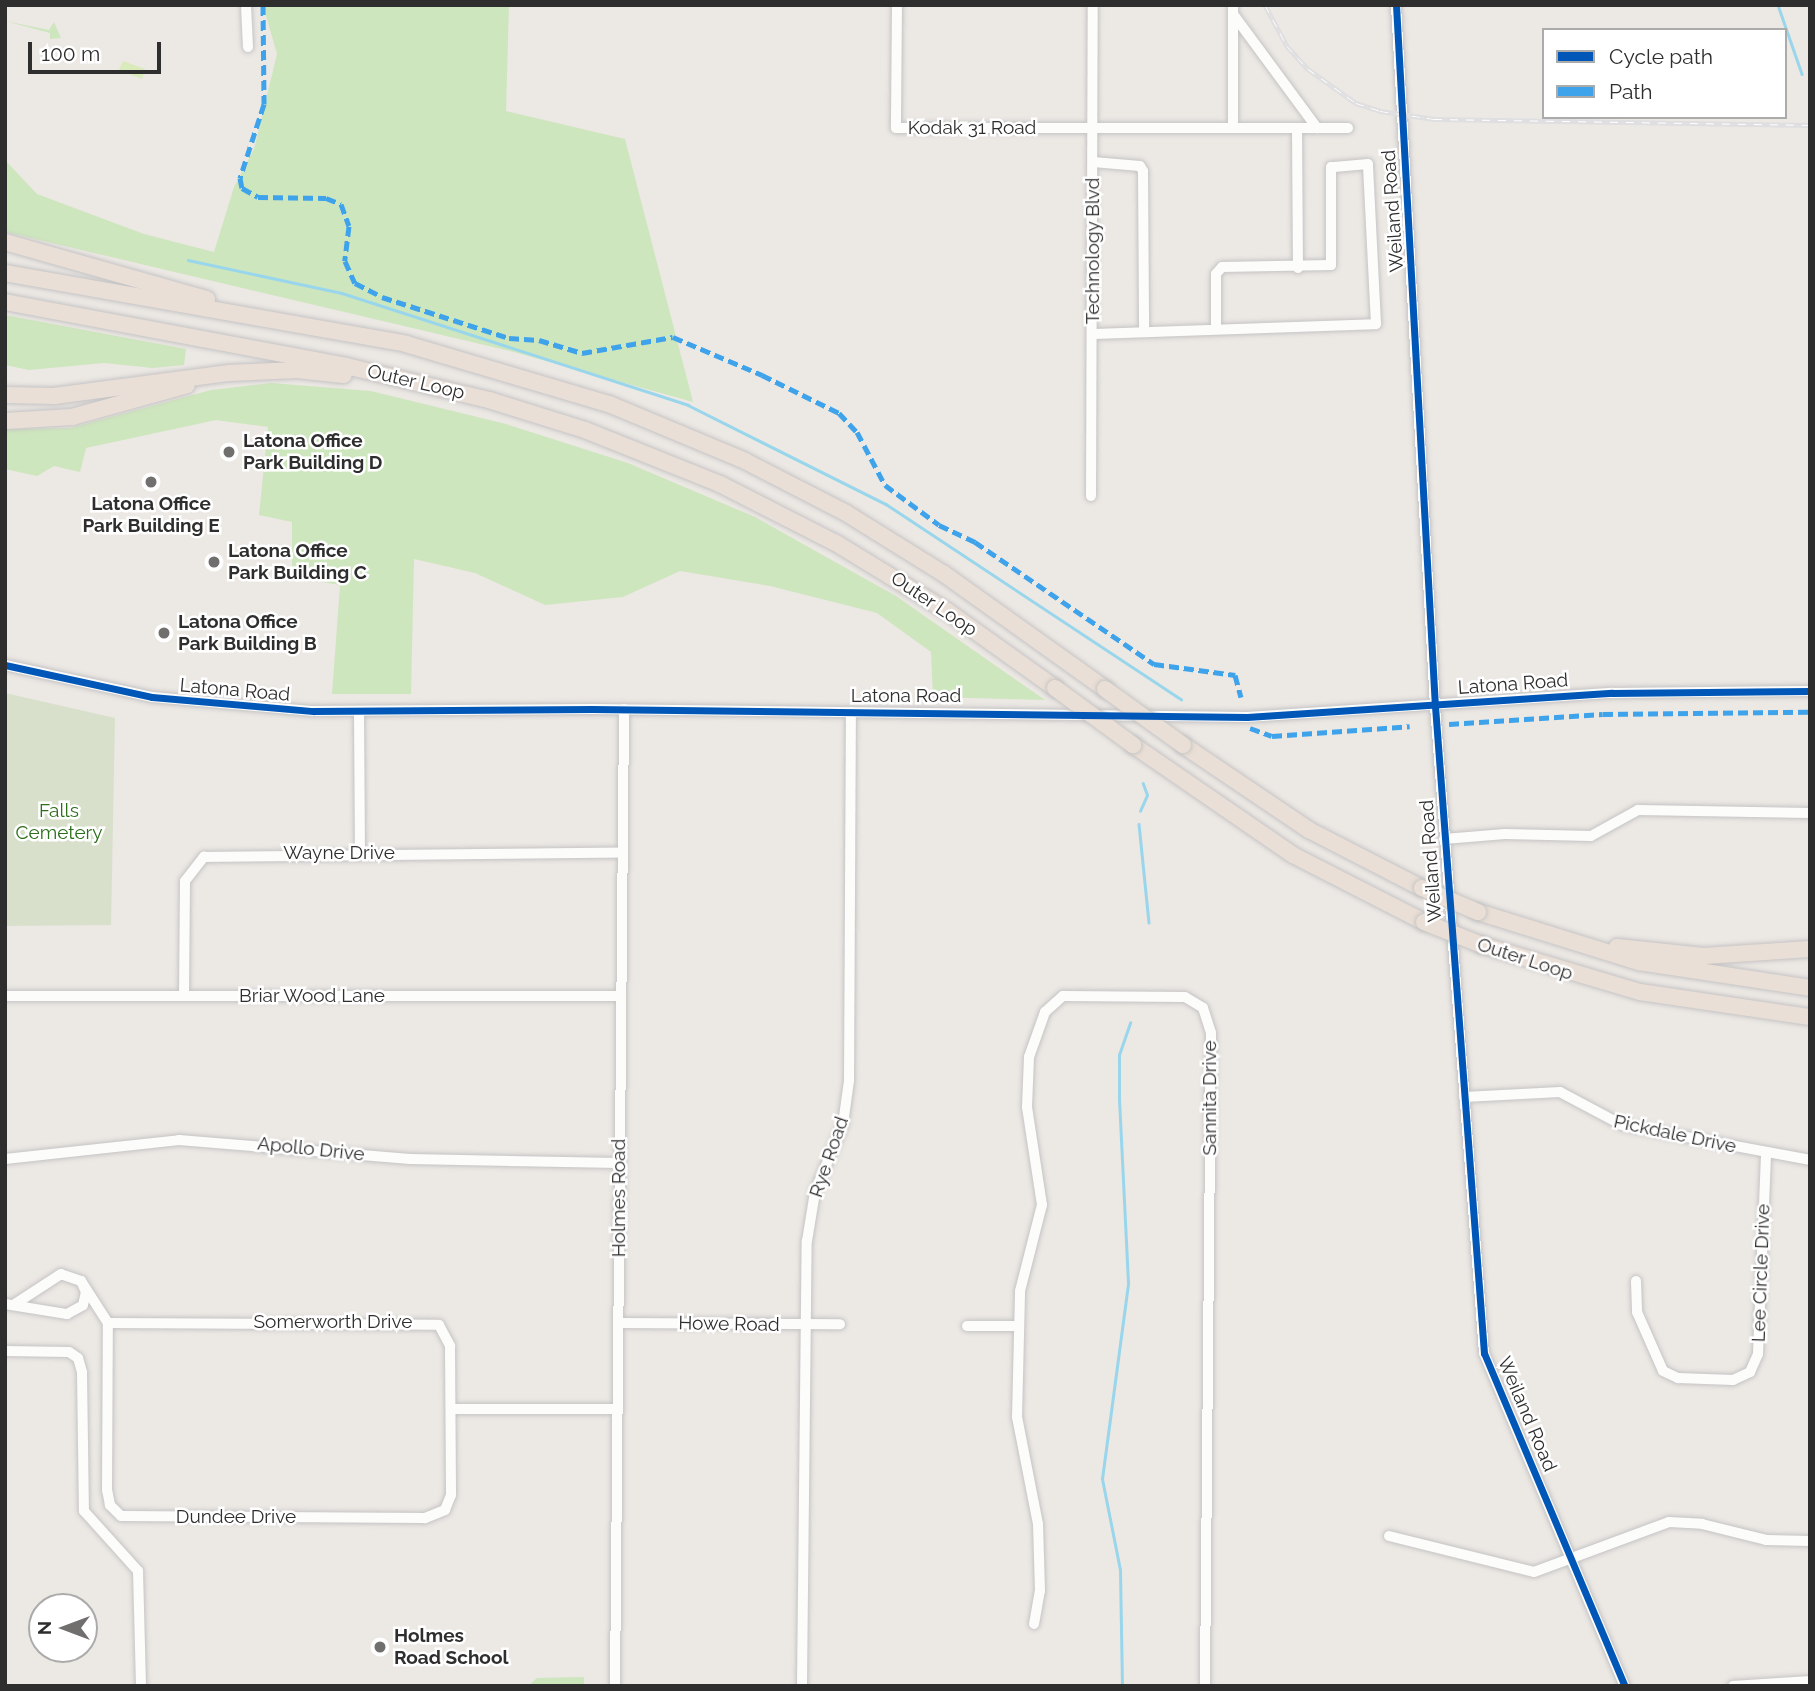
<!DOCTYPE html>
<html>
<head>
<meta charset="utf-8">
<style>
  body { margin:0 }
  #map { position:relative; width:1815px; height:1691px; overflow:hidden; background:#ece8e4; font-family:Raleway,sans-serif }
  div>[style] { position:absolute }
  [style*='--x'] { left:calc(var(--x)*1px); top:calc(var(--y)*1px); width:calc(var(--w)*1px); rotate:calc(var(--a)*1deg) }
  .green>* { inset:0; background:#cee6be }
  .cemetery>* { inset:0; background:#d8e0cc }
  .pitch>* { inset:0; background:#d9eabb }
  .stream>* { height:2.5px; margin:-1.25px; padding:0 1.25px; transform-origin:1.25px; border-radius:1.25px; background:#99d6ec }
  .roads { filter:drop-shadow(0 0 2px #c5c4c5) drop-shadow(0 0 2px #c5c4c5) }
  .minor>* { height:10px; margin:-5px; padding:0 5px; transform-origin:5px; border-radius:5px; background:#fcfcfb }
  .highway>* { height:16px; margin:-8px; padding:0 8px; transform-origin:8px; border-radius:8px; background:#eadfd6 }
  .rail>* { height:5px; margin-top:-2.5px; transform-origin:0; background:repeating-linear-gradient(90deg,#fff 0 8px,#dfdfe1 0 16px); box-sizing:border-box; border-block:2px solid #dfdfe1 }
  .bridges { filter:drop-shadow(0 0 2px #c6c5c4) drop-shadow(0 0 2px #c6c5c4) }
  .highway-bridge>* { height:16px; margin:-8px; padding:0 8px; transform-origin:8px; border-radius:8px; background:#eadfd6 }
  .quiet>* { height:5px; margin-top:-2.5px; transform-origin:0; background:repeating-linear-gradient(90deg,#3ea3eb 0 10px,transparent 0 15px) }
  .cycleway>* { height:7px; margin:-3.5px; padding:0 3.5px; transform-origin:3.5px; border-radius:3.5px; background:#0057b8 }
  .dots>* { width:19px; height:19px; translate:-50% -50%; box-sizing:border-box; border:4px solid #fff; border-radius:50% }
  span { translate:-50% -50%; white-space:nowrap; text-align:center; line-height:1.15; -webkit-text-stroke:5px #fff; paint-order:stroke }
  .street-label { font-size:19px; color:#2e2e2e }
  .poi-label { font-size:19px; color:#2e2e2e; font-weight:700 }
  .left { translate:0 -50%; text-align:left }
  .park-label { font-size:19px; color:#2c6e1b }
  .frame { position:absolute; inset:0; border:7px solid #2e2e2e; pointer-events:none }
  .legend { position:absolute; left:1542px; top:28px; width:245px; height:91px; box-sizing:border-box; background:#fff; border:2px solid #ababab; margin:0; padding:9px 12px; list-style:none; font-size:21px; color:#2e2e2e }
  .legend li { display:flex; align-items:center; gap:14px; height:35px }
  .legend b { width:35px; border:2px solid #ababab }
  .north { position:absolute; left:28px; top:1593px; width:70px; height:70px; box-sizing:border-box; background:#fff; border:2px solid #ababab; border-radius:50%; rotate:270deg; font-size:19px; font-weight:700; line-height:28px; text-align:center; color:#2e2e2e }
  .north::after { content:''; display:block; margin:auto; width:24px; height:32px; background:#706f6e; clip-path:polygon(50% 0,100% 100%,50% 72%,0 100%) }
  .scale { position:absolute; left:28px; top:42px; width:133px; height:32px; box-sizing:border-box; border:4px solid #2e2e2e; border-top:0; padding-left:9px; font-size:21px; line-height:24px; white-space:nowrap; color:#2e2e2e; -webkit-text-stroke:5px #fff; paint-order:stroke }
</style>
</head>
<body>
<div id="map">
  <div class="green">
    <div style="clip-path:polygon(263px 5px,509px 5px,506px 111px,625px 139px,693px 402px,510px 351px,5px 232px,5px 160px,37px 194px,144px 234px,214px 252px,234px 187px,254px 149px,277px 54px)"></div>
    <div style="clip-path:polygon(5px 21px,49px 30px,54px 22px,61px 38px,50px 39px,50px 33px)"></div>
    <div style="clip-path:polygon(5px 315px,186px 349px,184px 365px,153px 368px,104px 363px,29px 370px,5px 365px)"></div>
    <div style="clip-path:polygon(271px 383px,371px 391px,506px 424px,628px 463px,755px 517px,896px 596px,1045px 700px,933px 697px,931px 652px,877px 613px,770px 586px,680px 571px,623px 597px,545px 605px,475px 573px,414px 559px,411px 694px,332px 694px,340px 585px,292px 577px,292px 522px,259px 515px,268px 427px,216px 420px,86px 448px,80px 472px,54px 466px,37px 476px,5px 469px,5px 429px,70px 428px,211px 390px)"></div>
    <div style="clip-path:polygon(584px 1677px,584px 1686px,528px 1686px,537px 1678px)"></div>
  </div>
  <div class="cemetery">
    <div style="clip-path:polygon(5px 693px,115px 718px,111px 925px,5px 926px)"></div>
  </div>
  <div class="pitch">
    <div style="clip-path:polygon(123px 61px,145px 69px,142px 79px,119px 70px)"></div>
  </div>
  <div class="stream">
    <div style="--x:1778;--y:5;--w:73;--a:70.8"></div>
    <div style="--x:188;--y:260;--w:157;--a:12.1"></div>
    <div style="--x:342;--y:293;--w:364;--a:17.9"></div>
    <div style="--x:688;--y:405;--w:221;--a:26.6"></div>
    <div style="--x:886;--y:504;--w:354;--a:33.5"></div>
    <div style="--x:1140;--y:811;--w:17;--a:-66"></div>
    <div style="--x:1147;--y:795;--w:12;--a:-110"></div>
    <div style="--x:1139;--y:824;--w:99;--a:84.2"></div>
    <div style="--x:1122;--y:1686;--w:116;--a:-91"></div>
    <div style="--x:1120;--y:1570;--w:93;--a:-101.2"></div>
    <div style="--x:1102;--y:1479;--w:198;--a:-82.4"></div>
    <div style="--x:1128;--y:1283;--w:186;--a:-92.8"></div>
    <div style="--x:1119;--y:1097;--w:42;--a:-90"></div>
    <div style="--x:1119;--y:1055;--w:34;--a:-71"></div>
  </div>
  <div class="roads">
    <div class="minor">
      <div style="--x:246;--y:5;--w:42;--a:87.3"></div>
      <div style="--x:897;--y:5;--w:123;--a:90.5"></div>
      <div style="--x:896;--y:128;--w:452;--a:0"></div>
      <div style="--x:1233;--y:5;--w:123;--a:90"></div>
      <div style="--x:1396;--y:5;--w:702;--a:86.82"></div>
      <div style="--x:1435;--y:706;--w:649;--a:85.67"></div>
      <div style="--x:1484;--y:1353;--w:362;--a:67.1"></div>
      <div style="--x:1233;--y:14;--w:142;--a:53.6"></div>
      <div style="--x:1297;--y:128;--w:140;--a:89.6"></div>
      <div style="--x:1093;--y:162;--w:47;--a:4.9"></div>
      <div style="--x:1140;--y:166;--w:6;--a:59"></div>
      <div style="--x:1143;--y:171;--w:161;--a:89.6"></div>
      <div style="--x:1092;--y:334;--w:284;--a:-2"></div>
      <div style="--x:1376;--y:324;--w:160;--a:-92.9"></div>
      <div style="--x:1368;--y:164;--w:37;--a:175"></div>
      <div style="--x:1331;--y:167;--w:98;--a:90"></div>
      <div style="--x:1331;--y:265;--w:109;--a:178.9"></div>
      <div style="--x:1222;--y:267;--w:9;--a:131"></div>
      <div style="--x:1216;--y:274;--w:55;--a:90"></div>
      <div style="--x:1091;--y:496;--w:491;--a:-89.8"></div>
      <div style="--x:5;--y:665;--w:150;--a:12.3"></div>
      <div style="--x:152;--y:697;--w:162;--a:5"></div>
      <div style="--x:313;--y:711;--w:279;--a:-0.4"></div>
      <div style="--x:592;--y:709;--w:655;--a:0.7"></div>
      <div style="--x:1247;--y:717;--w:366;--a:-3.8"></div>
      <div style="--x:1612;--y:693;--w:198;--a:-0.6"></div>
      <div style="--x:359;--y:712;--w:141;--a:89.6"></div>
      <div style="--x:1444;--y:839;--w:61;--a:-4.7"></div>
      <div style="--x:1505;--y:834;--w:86;--a:1.3"></div>
      <div style="--x:1591;--y:836;--w:54;--a:-29"></div>
      <div style="--x:1638;--y:810;--w:172;--a:1"></div>
      <div style="--x:5;--y:996;--w:614;--a:0"></div>
      <div style="--x:184;--y:996;--w:115;--a:-89.5"></div>
      <div style="--x:185;--y:881;--w:31;--a:-52"></div>
      <div style="--x:204;--y:857;--w:416;--a:-0.6"></div>
      <div style="--x:1464;--y:1097;--w:96;--a:-3"></div>
      <div style="--x:1560;--y:1092;--w:70;--a:28"></div>
      <div style="--x:1622;--y:1125;--w:191;--a:10.5"></div>
      <div style="--x:5;--y:1159;--w:175;--a:-6.2"></div>
      <div style="--x:179;--y:1140;--w:232;--a:4.7"></div>
      <div style="--x:410;--y:1159;--w:209;--a:1.1"></div>
      <div style="--x:81;--y:1281;--w:50;--a:57.3"></div>
      <div style="--x:108;--y:1323;--w:331;--a:0.3"></div>
      <div style="--x:439;--y:1325;--w:24;--a:62"></div>
      <div style="--x:450;--y:1346;--w:149;--a:89.6"></div>
      <div style="--x:451;--y:1495;--w:16;--a:112"></div>
      <div style="--x:445;--y:1510;--w:22;--a:158"></div>
      <div style="--x:425;--y:1518;--w:304;--a:-179.6"></div>
      <div style="--x:121;--y:1516;--w:16;--a:-135"></div>
      <div style="--x:110;--y:1505;--w:15;--a:-101"></div>
      <div style="--x:107;--y:1490;--w:167;--a:-89.7"></div>
      <div style="--x:1636;--y:1281;--w:31;--a:88"></div>
      <div style="--x:1637;--y:1312;--w:64;--a:66.2"></div>
      <div style="--x:1663;--y:1371;--w:17;--a:25"></div>
      <div style="--x:1678;--y:1378;--w:55;--a:2.1"></div>
      <div style="--x:1733;--y:1380;--w:19;--a:-25"></div>
      <div style="--x:1750;--y:1372;--w:20;--a:-66"></div>
      <div style="--x:1758;--y:1354;--w:201;--a:-87.7"></div>
      <div style="--x:5;--y:1304;--w:63;--a:9.2"></div>
      <div style="--x:67;--y:1314;--w:18;--a:-29"></div>
      <div style="--x:83;--y:1305;--w:13;--a:-77"></div>
      <div style="--x:86;--y:1292;--w:12;--a:-114"></div>
      <div style="--x:81;--y:1281;--w:21;--a:-161"></div>
      <div style="--x:61;--y:1274;--w:55;--a:146.9"></div>
      <div style="--x:619;--y:1323;--w:221;--a:0.3"></div>
      <div style="--x:967;--y:1326;--w:51;--a:0"></div>
      <div style="--x:5;--y:1351;--w:64;--a:0.9"></div>
      <div style="--x:69;--y:1352;--w:11;--a:34"></div>
      <div style="--x:78;--y:1358;--w:15;--a:74"></div>
      <div style="--x:82;--y:1372;--w:139;--a:89.2"></div>
      <div style="--x:84;--y:1511;--w:81;--a:48"></div>
      <div style="--x:138;--y:1571;--w:115;--a:88.5"></div>
      <div style="--x:451;--y:1409;--w:166;--a:0"></div>
      <div style="--x:1389;--y:1536;--w:149;--a:13.9"></div>
      <div style="--x:1534;--y:1572;--w:144;--a:-20.3"></div>
      <div style="--x:1669;--y:1522;--w:33;--a:3"></div>
      <div style="--x:1702;--y:1524;--w:66;--a:14"></div>
      <div style="--x:1766;--y:1540;--w:44;--a:1.3"></div>
      <div style="--x:1034;--y:1624;--w:34;--a:-80"></div>
      <div style="--x:1040;--y:1591;--w:67;--a:-91.7"></div>
      <div style="--x:1038;--y:1524;--w:109;--a:-101.1"></div>
      <div style="--x:1017;--y:1417;--w:126;--a:-88.6"></div>
      <div style="--x:1020;--y:1291;--w:89;--a:-75.7"></div>
      <div style="--x:1042;--y:1205;--w:99;--a:-98.7"></div>
      <div style="--x:1027;--y:1107;--w:50;--a:-87.7"></div>
      <div style="--x:1029;--y:1057;--w:48;--a:-70.4"></div>
      <div style="--x:1045;--y:1012;--w:24;--a:-42"></div>
      <div style="--x:1063;--y:996;--w:122;--a:0.5"></div>
      <div style="--x:1185;--y:997;--w:21;--a:31"></div>
      <div style="--x:1203;--y:1008;--w:26;--a:72"></div>
      <div style="--x:1211;--y:1033;--w:653;--a:90.53"></div>
      <div style="--x:615;--y:1686;--w:977;--a:-89.47"></div>
      <div style="--x:802;--y:1686;--w:445;--a:-89.4"></div>
      <div style="--x:807;--y:1241;--w:50;--a:-80.7"></div>
      <div style="--x:815;--y:1192;--w:74;--a:-67.6"></div>
      <div style="--x:843;--y:1124;--w:43;--a:-82.1"></div>
      <div style="--x:849;--y:1081;--w:369;--a:-89.7"></div>
      <div style="--x:1733;--y:1686;--w:77;--a:-3.7"></div>
    </div>
    <div class="highway">
      <div style="--x:5;--y:242;--w:210;--a:15.8"></div>
      <div style="--x:5;--y:273;--w:407;--a:10"></div>
      <div style="--x:406;--y:344;--w:212;--a:16.5"></div>
      <div style="--x:609;--y:404;--w:147;--a:22.7"></div>
      <div style="--x:745;--y:461;--w:114;--a:27.2"></div>
      <div style="--x:846;--y:513;--w:115;--a:31.9"></div>
      <div style="--x:944;--y:574;--w:198;--a:35.5"></div>
      <div style="--x:5;--y:302;--w:347;--a:10.6"></div>
      <div style="--x:346;--y:366;--w:147;--a:13.4"></div>
      <div style="--x:489;--y:400;--w:101;--a:17.4"></div>
      <div style="--x:585;--y:430;--w:145;--a:21.8"></div>
      <div style="--x:720;--y:484;--w:130;--a:27"></div>
      <div style="--x:836;--y:543;--w:130;--a:31.5"></div>
      <div style="--x:947;--y:611;--w:133;--a:35.5"></div>
      <div style="--x:5;--y:395;--w:49;--a:1.2"></div>
      <div style="--x:54;--y:396;--w:177;--a:-7.5"></div>
      <div style="--x:229;--y:373;--w:68;--a:-2.5"></div>
      <div style="--x:297;--y:370;--w:47;--a:6.1"></div>
      <div style="--x:5;--y:421;--w:67;--a:-3.4"></div>
      <div style="--x:72;--y:417;--w:119;--a:-15.5"></div>
      <div style="--x:1133;--y:745;--w:194;--a:34.5"></div>
      <div style="--x:1293;--y:855;--w:147;--a:27.1"></div>
      <div style="--x:1183;--y:745;--w:152;--a:34"></div>
      <div style="--x:1309;--y:830;--w:127;--a:27.2"></div>
      <div style="--x:1478;--y:912;--w:169;--a:17.3"></div>
      <div style="--x:1639;--y:962;--w:173;--a:8.6"></div>
      <div style="--x:1482;--y:945;--w:165;--a:16.6"></div>
      <div style="--x:1640;--y:992;--w:172;--a:8.4"></div>
      <div style="--x:1617;--y:947;--w:87;--a:5.9"></div>
      <div style="--x:1704;--y:956;--w:106;--a:-3.8"></div>
    </div>
  </div>
  <div class="rail">
    <div style="--x:1265;--y:5;--w:47;--a:61.8"></div>
    <div style="--x:1287;--y:46;--w:31;--a:48"></div>
    <div style="--x:1308;--y:69;--w:59;--a:35.3"></div>
    <div style="--x:1356;--y:103;--w:25;--a:18"></div>
    <div style="--x:1380;--y:111;--w:55;--a:8.4"></div>
    <div style="--x:1434;--y:119;--w:376;--a:0.9"></div>
  </div>
  <div class="bridges">
    <div class="highway-bridge">
      <div style="--x:1055;--y:688;--w:97;--a:36.2"></div>
      <div style="--x:1105;--y:689;--w:96;--a:35.7"></div>
      <div style="--x:1422;--y:888;--w:61;--a:23.2"></div>
      <div style="--x:1424;--y:922;--w:62;--a:21.6"></div>
    </div>
  </div>
  <div class="quiet">
    <div style="--x:263;--y:5;--w:99;--a:89.4"></div>
    <div style="--x:264;--y:104;--w:78;--a:108"></div>
    <div style="--x:240;--y:178;--w:10;--a:79"></div>
    <div style="--x:242;--y:188;--w:18;--a:29"></div>
    <div style="--x:258;--y:197;--w:68;--a:0.8"></div>
    <div style="--x:326;--y:198;--w:16;--a:22"></div>
    <div style="--x:341;--y:204;--w:23;--a:70"></div>
    <div style="--x:349;--y:226;--w:35;--a:97"></div>
    <div style="--x:345;--y:261;--w:24;--a:66"></div>
    <div style="--x:355;--y:283;--w:30;--a:27"></div>
    <div style="--x:382;--y:297;--w:133;--a:17.9"></div>
    <div style="--x:509;--y:338;--w:30;--a:4"></div>
    <div style="--x:539;--y:340;--w:45;--a:16.8"></div>
    <div style="--x:582;--y:353;--w:92;--a:-10"></div>
    <div style="--x:673;--y:337;--w:97;--a:23.1"></div>
    <div style="--x:762;--y:375;--w:86;--a:26.3"></div>
    <div style="--x:839;--y:413;--w:26;--a:47"></div>
    <div style="--x:857;--y:432;--w:60;--a:62.2"></div>
    <div style="--x:885;--y:485;--w:67;--a:36.5"></div>
    <div style="--x:939;--y:525;--w:40;--a:25"></div>
    <div style="--x:975;--y:542;--w:217;--a:34.3"></div>
    <div style="--x:1154;--y:664;--w:82;--a:7.7"></div>
    <div style="--x:1235;--y:675;--w:23;--a:75"></div>
    <div style="--x:1449;--y:724;--w:154;--a:-3.7"></div>
    <div style="--x:1603;--y:714;--w:207;--a:-0.6"></div>
    <div style="--x:1250;--y:728;--w:23;--a:20"></div>
    <div style="--x:1272;--y:736;--w:138;--a:-4.1"></div>
  </div>
  <div class="cycleway">
    <div style="--x:1396;--y:5;--w:702;--a:86.82"></div>
    <div style="--x:1435;--y:706;--w:649;--a:85.67"></div>
    <div style="--x:1484;--y:1353;--w:362;--a:67.1"></div>
    <div style="--x:5;--y:665;--w:150;--a:12.3"></div>
    <div style="--x:152;--y:697;--w:162;--a:5"></div>
    <div style="--x:313;--y:711;--w:279;--a:-0.4"></div>
    <div style="--x:592;--y:709;--w:655;--a:0.7"></div>
    <div style="--x:1247;--y:717;--w:366;--a:-3.8"></div>
    <div style="--x:1612;--y:693;--w:198;--a:-0.6"></div>
  </div>
  <div class="dots">
    <div style="left:229px;top:452px;background:#706f6e"></div>
    <div style="left:151px;top:482px;background:#706f6e"></div>
    <div style="left:214px;top:562px;background:#706f6e"></div>
    <div style="left:164px;top:633px;background:#706f6e"></div>
    <div style="left:380px;top:1647px;background:#706f6e"></div>
  </div>
  <div class="street-label">
    <span style="left:972px;top:128px">Kodak 31 Road</span>
    <span style="left:1393px;top:211px;rotate:-94deg">Weiland Road</span>
    <span style="left:1093px;top:251px;rotate:-90deg">Technology Blvd</span>
    <span style="left:416px;top:382px;rotate:13deg">Outer Loop</span>
    <span style="left:934px;top:604px;rotate:34deg">Outer Loop</span>
    <span style="left:1513px;top:684px;rotate:-4deg">Latona Road</span>
    <span style="left:235px;top:690px;rotate:5deg">Latona Road</span>
    <span style="left:906px;top:696px">Latona Road</span>
    <span style="left:339px;top:853px">Wayne Drive</span>
    <span style="left:1431px;top:861px;rotate:-94deg">Weiland Road</span>
    <span style="left:1525px;top:959px;rotate:18deg">Outer Loop</span>
    <span style="left:312px;top:996px">Briar Wood Lane</span>
    <span style="left:1210px;top:1098px;rotate:-90deg">Sannita Drive</span>
    <span style="left:1675px;top:1134px;rotate:12deg">Pickdale Drive</span>
    <span style="left:311px;top:1149px;rotate:6deg">Apollo Drive</span>
    <span style="left:829px;top:1157px;rotate:-71deg">Rye Road</span>
    <span style="left:619px;top:1198px;rotate:-90deg">Holmes Road</span>
    <span style="left:1761px;top:1273px;rotate:-88deg">Lee Circle Drive</span>
    <span style="left:333px;top:1322px">Somerworth Drive</span>
    <span style="left:729px;top:1324px;rotate:1deg">Howe Road</span>
    <span style="left:1527px;top:1414px;rotate:67deg">Weiland Road</span>
    <span style="left:236px;top:1517px">Dundee Drive</span>
  </div>
  <div class="poi-label">
    <span class="left" style="left:243px;top:452px">Latona Office<br>Park Building D</span>
    <span style="left:151px;top:515px">Latona Office<br>Park Building E</span>
    <span class="left" style="left:228px;top:562px">Latona Office<br>Park Building C</span>
    <span class="left" style="left:178px;top:633px">Latona Office<br>Park Building B</span>
    <span class="left" style="left:394px;top:1647px">Holmes<br>Road School</span>
  </div>
  <div class="park-label">
    <span style="left:59px;top:822px">Falls<br>Cemetery</span>
  </div>
  <div class="frame"></div>
  <ul class="legend">
  <li><b style="height:9px;background:#0057b8"></b>Cycle path</li>
  <li><b style="height:9px;background:#3ea3eb"></b>Path</li>
  </ul>
  <div class="north">N</div>
  <div class="scale">100 m</div>
</div>
</body>
</html>
